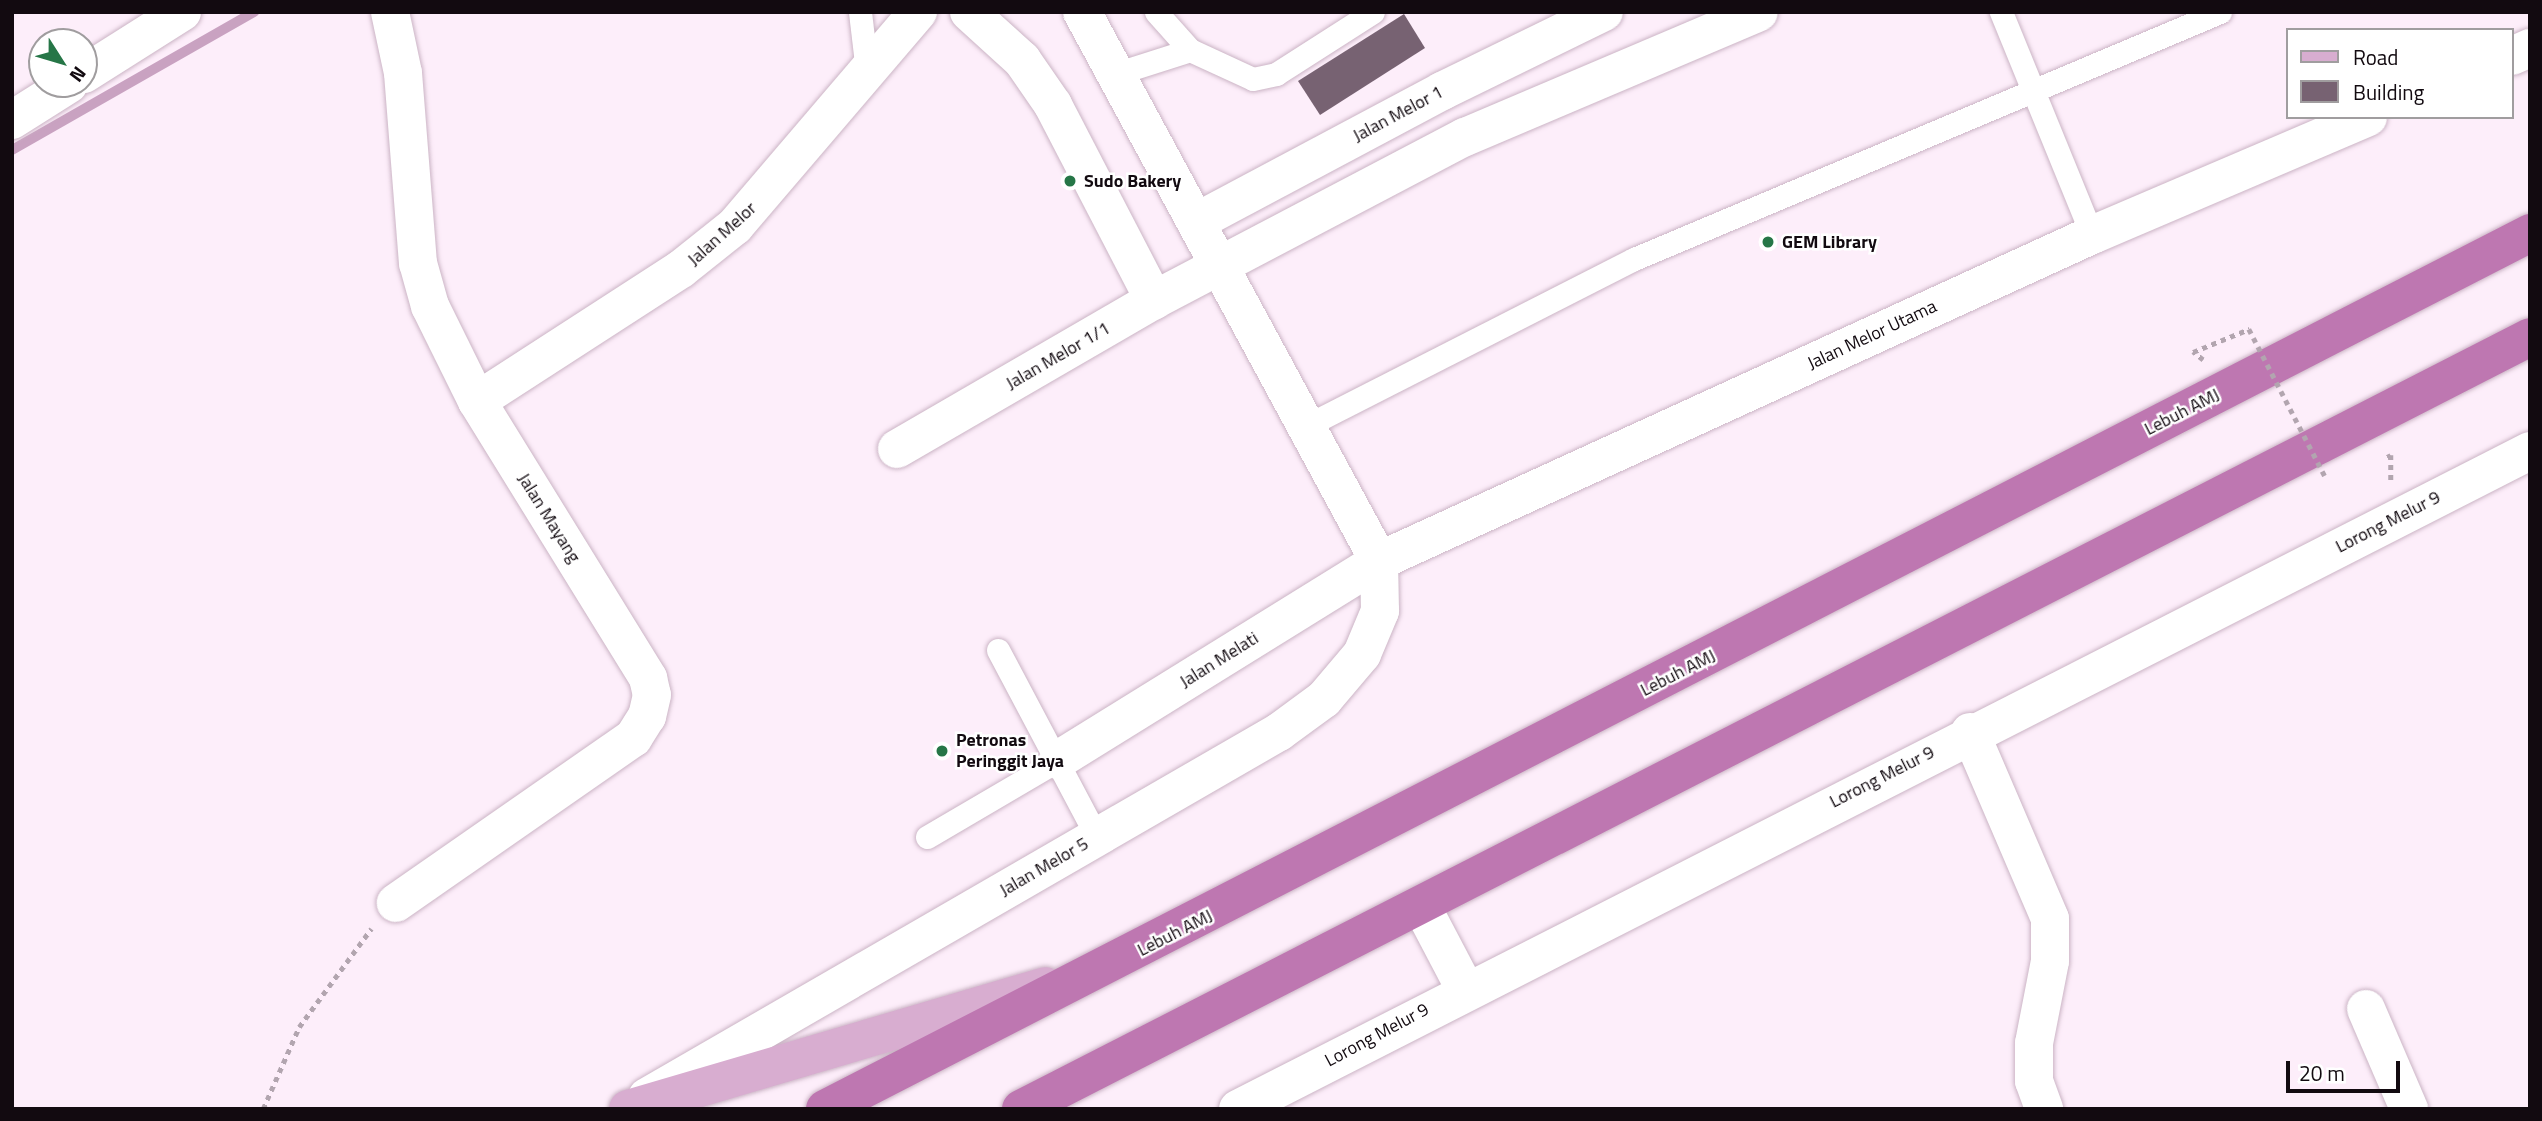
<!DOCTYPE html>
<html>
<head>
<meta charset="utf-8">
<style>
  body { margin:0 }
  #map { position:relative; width:2542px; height:1121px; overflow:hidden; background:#fdeefa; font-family:"Titillium Web",sans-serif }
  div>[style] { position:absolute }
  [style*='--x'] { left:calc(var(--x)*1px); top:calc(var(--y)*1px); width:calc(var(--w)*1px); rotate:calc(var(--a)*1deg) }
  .stream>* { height:10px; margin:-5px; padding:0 5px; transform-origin:5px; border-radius:5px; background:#c9a2c1 }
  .building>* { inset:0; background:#776272 }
  .path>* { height:4.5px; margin-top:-2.25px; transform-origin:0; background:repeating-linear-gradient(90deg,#b2a5af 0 5px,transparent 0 10px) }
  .roads { filter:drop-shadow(0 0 2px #cbb4c5) drop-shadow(0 0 2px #cbb4c5) }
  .lane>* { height:23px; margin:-11.5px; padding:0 11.5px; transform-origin:11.5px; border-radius:11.5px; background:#fff }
  .street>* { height:38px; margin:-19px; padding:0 19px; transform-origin:19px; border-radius:19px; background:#fff }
  .primary>* { height:38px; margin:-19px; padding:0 19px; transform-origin:19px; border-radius:19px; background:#d8add0 }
  .highway>* { height:38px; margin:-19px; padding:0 19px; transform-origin:19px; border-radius:19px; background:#be77b1 }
  .path-bridge>* { height:4.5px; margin-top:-2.25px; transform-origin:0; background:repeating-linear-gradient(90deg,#b2a5af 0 5px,transparent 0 10px) }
  .dots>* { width:19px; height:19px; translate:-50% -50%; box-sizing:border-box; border:4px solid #fff; border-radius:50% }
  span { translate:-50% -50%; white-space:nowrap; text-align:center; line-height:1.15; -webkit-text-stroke:5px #fff; paint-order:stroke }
  .street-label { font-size:18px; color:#120a10 }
  .poi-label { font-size:18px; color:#120a10; font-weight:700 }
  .left { translate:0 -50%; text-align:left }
  .frame { position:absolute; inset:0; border:14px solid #120a10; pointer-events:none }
  .legend { position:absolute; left:2286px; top:28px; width:228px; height:91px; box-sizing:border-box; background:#fff; border:2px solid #a09d9f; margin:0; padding:9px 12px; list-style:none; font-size:21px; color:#120a10 }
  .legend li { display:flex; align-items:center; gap:14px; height:35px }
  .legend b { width:35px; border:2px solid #a09d9f }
  .north { position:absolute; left:28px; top:28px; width:70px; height:70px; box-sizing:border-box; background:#fff; border:2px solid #a09d9f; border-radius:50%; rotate:127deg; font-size:19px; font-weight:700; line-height:28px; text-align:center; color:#120a10 }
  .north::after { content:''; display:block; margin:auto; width:24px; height:32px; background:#267647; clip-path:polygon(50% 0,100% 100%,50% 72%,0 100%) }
  .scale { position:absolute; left:2286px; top:1061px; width:114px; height:32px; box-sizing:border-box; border:4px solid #120a10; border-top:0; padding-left:9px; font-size:21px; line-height:24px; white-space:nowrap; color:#120a10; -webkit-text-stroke:5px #fff; paint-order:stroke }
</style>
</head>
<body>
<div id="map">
  <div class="stream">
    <div style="--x:12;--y:150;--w:279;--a:-29.7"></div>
  </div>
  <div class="building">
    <div style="clip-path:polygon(1404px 14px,1425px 48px,1320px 115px,1298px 81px)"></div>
  </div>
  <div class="path">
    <div style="--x:2203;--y:360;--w:13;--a:-141"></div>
    <div style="--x:2193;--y:352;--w:61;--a:-22.3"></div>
    <div style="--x:2387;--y:457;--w:4;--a:-27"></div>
    <div style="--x:2391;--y:455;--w:26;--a:90"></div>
    <div style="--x:263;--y:1109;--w:90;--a:-66.3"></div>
    <div style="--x:299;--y:1027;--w:122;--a:-53.7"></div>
  </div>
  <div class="roads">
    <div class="lane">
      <div style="--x:860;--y:12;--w:60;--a:83.3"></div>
      <div style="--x:1156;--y:12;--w:51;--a:48.2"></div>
      <div style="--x:1190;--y:50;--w:69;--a:24.7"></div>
      <div style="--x:1253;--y:79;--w:24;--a:-12"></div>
      <div style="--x:1276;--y:74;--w:115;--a:-32.6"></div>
      <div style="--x:2001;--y:12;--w:241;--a:67.8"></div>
      <div style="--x:1115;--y:74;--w:79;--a:-17.7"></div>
      <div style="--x:1306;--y:426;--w:368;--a:-27"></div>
      <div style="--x:1634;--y:259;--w:636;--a:-22.86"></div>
      <div style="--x:998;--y:650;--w:212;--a:62.1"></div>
      <div style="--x:927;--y:837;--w:152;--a:-30.4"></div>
    </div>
    <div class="street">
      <div style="--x:390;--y:12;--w:62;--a:78"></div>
      <div style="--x:403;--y:73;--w:191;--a:85.5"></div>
      <div style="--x:418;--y:263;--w:45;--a:74.4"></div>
      <div style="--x:430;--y:306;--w:106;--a:63.7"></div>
      <div style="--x:477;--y:401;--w:326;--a:58.3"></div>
      <div style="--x:648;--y:678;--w:17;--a:77"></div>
      <div style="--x:652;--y:695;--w:22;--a:103"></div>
      <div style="--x:647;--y:716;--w:26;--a:122"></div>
      <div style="--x:633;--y:738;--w:289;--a:145.2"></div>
      <div style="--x:969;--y:12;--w:72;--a:42.2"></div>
      <div style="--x:1022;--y:60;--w:55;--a:55.4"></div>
      <div style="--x:1053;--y:105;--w:220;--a:62.6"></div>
      <div style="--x:2512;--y:56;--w:20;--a:-24"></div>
      <div style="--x:84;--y:74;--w:116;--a:-32.3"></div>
      <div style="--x:12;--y:120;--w:67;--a:-32.3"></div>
      <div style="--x:1196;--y:222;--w:279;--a:-28"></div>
      <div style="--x:1442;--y:91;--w:180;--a:-26"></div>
      <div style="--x:477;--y:401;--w:243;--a:-32.9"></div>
      <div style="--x:681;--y:269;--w:69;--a:-38.5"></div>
      <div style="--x:735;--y:226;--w:282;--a:-49.5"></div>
      <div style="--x:897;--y:449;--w:297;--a:-30.1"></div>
      <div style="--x:1154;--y:300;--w:351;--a:-27.7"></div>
      <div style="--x:1465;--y:137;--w:319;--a:-23"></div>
      <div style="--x:1970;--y:732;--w:203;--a:66.8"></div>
      <div style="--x:2050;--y:919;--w:42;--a:90"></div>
      <div style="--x:2050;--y:961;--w:84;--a:101"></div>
      <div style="--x:2034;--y:1043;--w:38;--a:90"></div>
      <div style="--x:2034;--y:1081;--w:30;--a:70"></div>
      <div style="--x:1058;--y:760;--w:378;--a:-31.8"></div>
      <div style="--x:1379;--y:561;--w:784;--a:-24.57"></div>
      <div style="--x:2092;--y:235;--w:300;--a:-23.1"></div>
      <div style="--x:1422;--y:907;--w:93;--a:62.3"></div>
      <div style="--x:2366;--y:1009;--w:109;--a:66.7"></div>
      <div style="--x:647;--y:1097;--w:730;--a:-30.01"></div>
      <div style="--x:1279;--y:732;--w:56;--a:-36.3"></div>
      <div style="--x:1324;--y:699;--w:59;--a:-49.8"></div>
      <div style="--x:1362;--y:654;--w:47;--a:-67.3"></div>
      <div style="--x:1380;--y:611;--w:50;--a:-91.1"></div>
      <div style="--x:1379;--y:561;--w:624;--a:-118.41"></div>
      <div style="--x:1238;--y:1109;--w:1450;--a:-26.99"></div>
    </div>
    <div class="primary">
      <div style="--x:628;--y:1109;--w:435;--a:-16.4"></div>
    </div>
    <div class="highway">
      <div style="--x:825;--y:1109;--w:1917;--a:-27.19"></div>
      <div style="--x:1021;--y:1109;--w:1695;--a:-27.09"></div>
    </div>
  </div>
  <div class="path-bridge">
    <div style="--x:2249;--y:329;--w:170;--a:62.7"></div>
  </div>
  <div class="dots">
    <div style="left:1070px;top:181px;background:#267647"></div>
    <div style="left:1768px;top:242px;background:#267647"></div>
    <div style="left:942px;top:751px;background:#267647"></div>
  </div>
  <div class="street-label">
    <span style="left:1398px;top:114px;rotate:-28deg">Jalan Melor 1</span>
    <span style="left:722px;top:234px;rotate:-42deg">Jalan Melor</span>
    <span style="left:1872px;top:335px;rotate:-25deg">Jalan Melor Utama</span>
    <span style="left:1058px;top:356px;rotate:-30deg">Jalan Melor 1/1</span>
    <span style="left:2182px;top:412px;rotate:-27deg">Lebuh AMJ</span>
    <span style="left:549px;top:518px;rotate:58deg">Jalan Mayang</span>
    <span style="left:2388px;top:522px;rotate:-27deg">Lorong Melur 9</span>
    <span style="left:1219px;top:660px;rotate:-32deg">Jalan Melati</span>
    <span style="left:1678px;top:673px;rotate:-27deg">Lebuh AMJ</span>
    <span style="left:1882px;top:777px;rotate:-27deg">Lorong Melur 9</span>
    <span style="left:1044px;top:867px;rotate:-30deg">Jalan Melor 5</span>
    <span style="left:1175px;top:933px;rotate:-27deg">Lebuh AMJ</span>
    <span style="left:1377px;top:1035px;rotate:-28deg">Lorong Melur 9</span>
  </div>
  <div class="poi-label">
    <span class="left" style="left:1084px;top:181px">Sudo Bakery</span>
    <span class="left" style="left:1782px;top:242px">GEM Library</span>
    <span class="left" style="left:956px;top:751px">Petronas<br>Peringgit Jaya</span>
  </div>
  <div class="frame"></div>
  <ul class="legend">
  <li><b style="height:9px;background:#d8add0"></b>Road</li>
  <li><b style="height:19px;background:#776272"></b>Building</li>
  </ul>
  <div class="north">N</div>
  <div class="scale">20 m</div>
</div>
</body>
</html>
